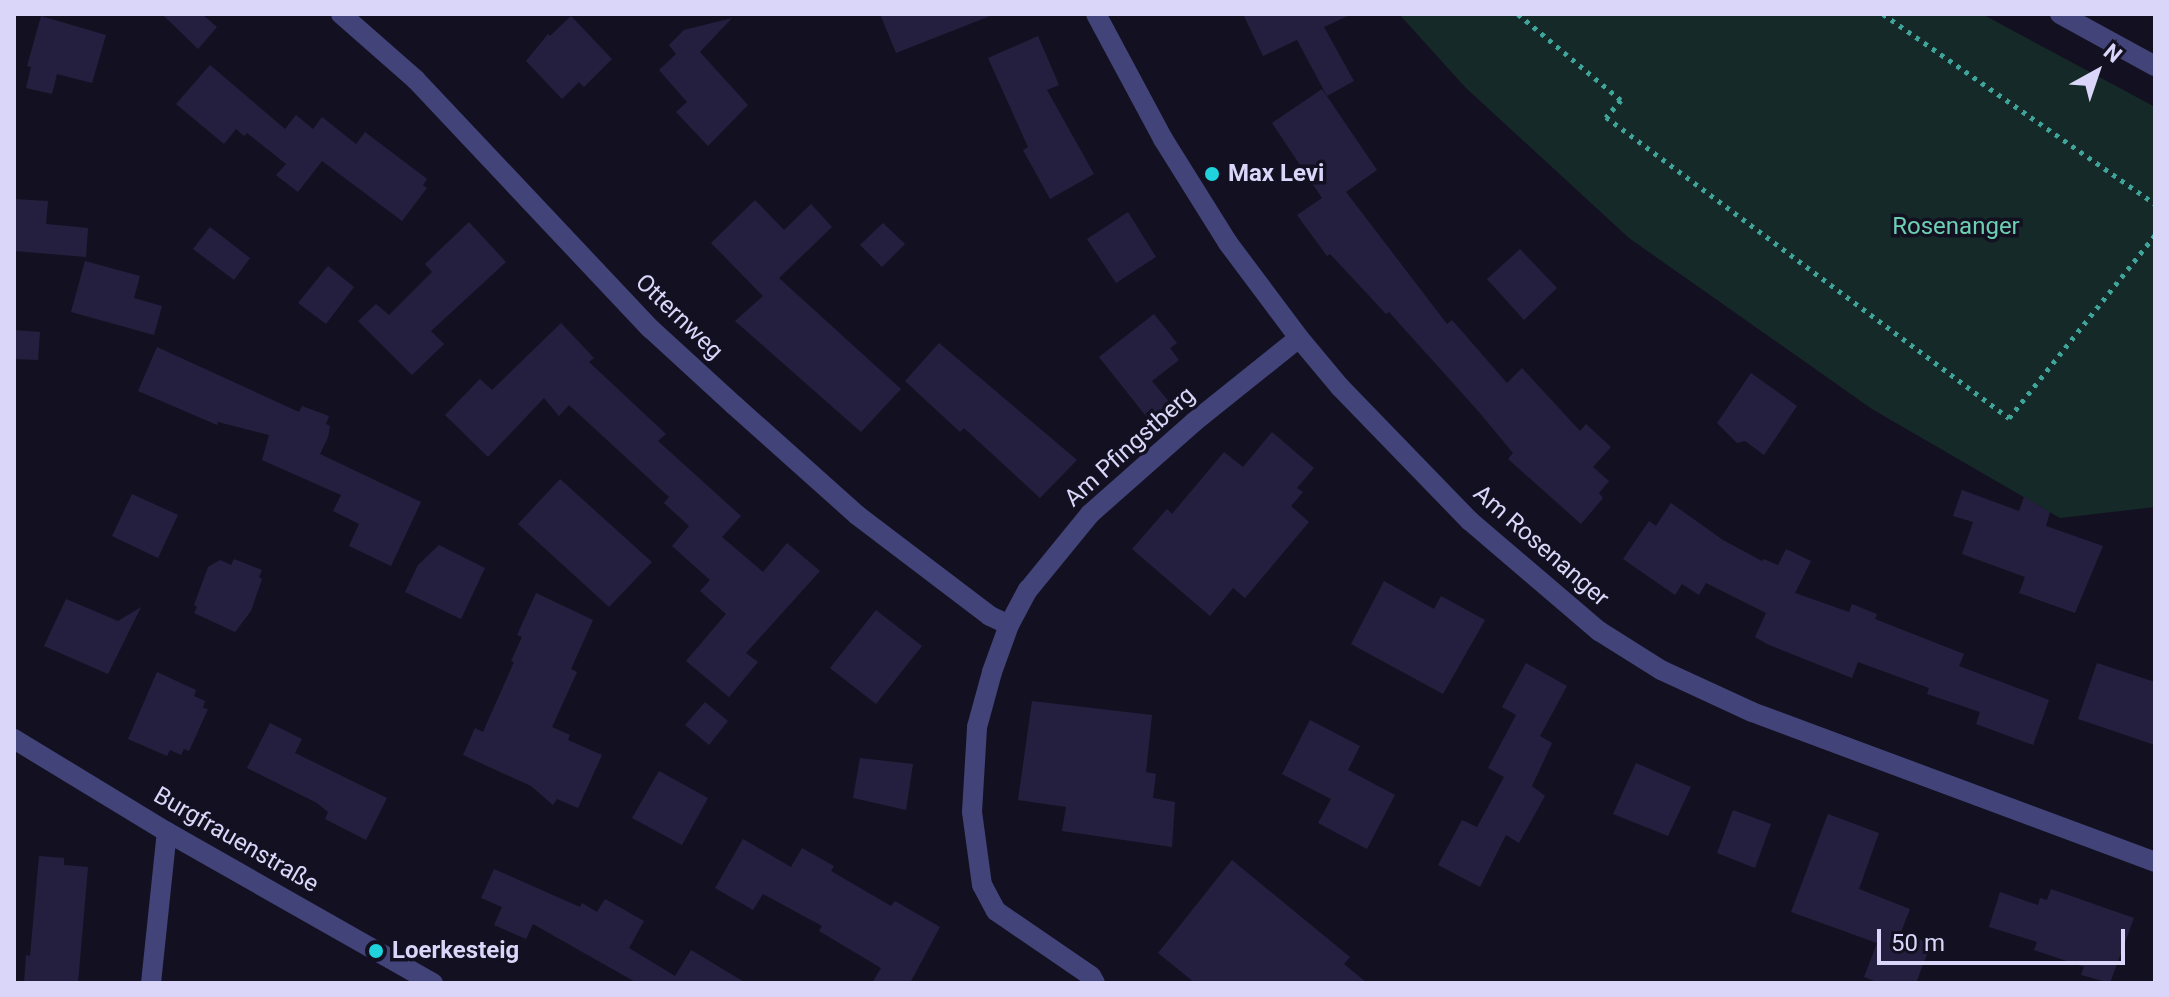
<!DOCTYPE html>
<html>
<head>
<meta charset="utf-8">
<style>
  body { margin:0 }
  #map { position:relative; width:2169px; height:997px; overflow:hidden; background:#131121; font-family:Roboto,sans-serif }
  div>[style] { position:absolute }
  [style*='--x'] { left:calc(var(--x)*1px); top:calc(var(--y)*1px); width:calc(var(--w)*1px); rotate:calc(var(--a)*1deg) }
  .green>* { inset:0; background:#152a28 }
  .building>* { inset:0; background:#241f3f }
  .path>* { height:5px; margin-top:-2.5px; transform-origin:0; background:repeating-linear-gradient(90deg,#3fa499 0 4px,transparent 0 10px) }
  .minor>* { height:20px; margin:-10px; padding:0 10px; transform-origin:10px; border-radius:10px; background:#424379 }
  .tertiary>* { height:20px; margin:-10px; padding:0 10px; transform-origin:10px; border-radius:10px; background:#424379 }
  .dots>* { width:22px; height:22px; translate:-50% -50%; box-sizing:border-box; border:4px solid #131121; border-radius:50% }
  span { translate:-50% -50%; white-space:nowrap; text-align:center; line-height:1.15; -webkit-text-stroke:7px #131121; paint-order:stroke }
  .poi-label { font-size:24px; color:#d9d6f9; font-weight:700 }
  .left { translate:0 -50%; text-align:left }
  .park-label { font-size:24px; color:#6ccfb2 }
  .street-label { font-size:24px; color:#d9d6f9 }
  .frame { position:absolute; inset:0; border:16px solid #d9d6f9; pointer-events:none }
  .north { position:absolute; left:2057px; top:32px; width:80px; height:80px; -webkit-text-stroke:6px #131121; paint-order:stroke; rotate:40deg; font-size:22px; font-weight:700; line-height:32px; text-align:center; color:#d9d6f9 }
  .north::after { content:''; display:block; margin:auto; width:28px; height:36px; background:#d9d6f9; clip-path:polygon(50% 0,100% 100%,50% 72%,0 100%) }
  .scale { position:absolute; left:1877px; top:929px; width:248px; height:36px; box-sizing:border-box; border:4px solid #d9d6f9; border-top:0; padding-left:10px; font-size:24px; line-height:28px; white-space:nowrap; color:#d9d6f9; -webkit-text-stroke:6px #131121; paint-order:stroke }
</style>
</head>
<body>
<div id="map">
  <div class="green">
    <div style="clip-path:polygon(1399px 14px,1982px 14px,2155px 107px,2155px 507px,2060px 518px,1872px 409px,1629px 238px,1465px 87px)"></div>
  </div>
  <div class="building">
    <div style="clip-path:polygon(162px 14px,202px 14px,217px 27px,198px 49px)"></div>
    <div style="clip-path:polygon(880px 14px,990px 14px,990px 16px,896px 53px)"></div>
    <div style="clip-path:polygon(1243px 14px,1352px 14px,1324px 27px,1354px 81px,1327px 96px,1297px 40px,1263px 56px)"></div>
    <div style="clip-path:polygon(41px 16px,106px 35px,92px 83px,57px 74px,52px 94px,26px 88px,31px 67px,27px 66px)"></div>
    <div style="clip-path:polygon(571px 16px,612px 59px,584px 87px,579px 82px,562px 99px,526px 61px,548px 34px,550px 36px)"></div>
    <div style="clip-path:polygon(732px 18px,700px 52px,748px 105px,708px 146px,676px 112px,687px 102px,659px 70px,676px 54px,669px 45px,684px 30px)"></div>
    <div style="clip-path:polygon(1038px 36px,1059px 85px,1047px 90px,1094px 174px,1050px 199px,1023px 150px,1028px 147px,988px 58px)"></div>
    <div style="clip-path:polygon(210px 65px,285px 129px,296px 115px,313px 129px,322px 117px,356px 144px,365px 132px,427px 179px,423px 185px,427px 188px,402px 221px,322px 161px,298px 192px,276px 175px,286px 164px,247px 133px,244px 136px,236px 129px,224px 144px,176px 104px)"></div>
    <div style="clip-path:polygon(1322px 89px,1377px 170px,1346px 192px,1447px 324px,1452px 320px,1507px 383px,1522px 368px,1580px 431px,1586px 424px,1611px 447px,1593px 467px,1609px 481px,1599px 493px,1603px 498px,1581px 524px,1508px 459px,1513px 453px,1479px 412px,1389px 312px,1386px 314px,1330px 254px,1327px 256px,1297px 215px,1322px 198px,1272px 123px)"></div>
    <div style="clip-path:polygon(14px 199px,48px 201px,46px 224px,88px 228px,86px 257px,14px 251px)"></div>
    <div style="clip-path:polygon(755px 200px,784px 230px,811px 204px,832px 227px,779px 278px,901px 389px,861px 432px,735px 321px,763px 296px,711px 243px)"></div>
    <div style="clip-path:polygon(1128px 212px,1156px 257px,1116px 283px,1087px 239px)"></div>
    <div style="clip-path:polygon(469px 222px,506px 262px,431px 331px,444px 344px,412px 375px,358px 321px,376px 304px,389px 315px,432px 272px,425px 264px)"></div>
    <div style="clip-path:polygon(883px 223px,905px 244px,882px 267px,860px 245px)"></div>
    <div style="clip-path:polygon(210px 227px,250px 258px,234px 280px,193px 249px)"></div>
    <div style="clip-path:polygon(1520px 249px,1557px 288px,1524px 320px,1487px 279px)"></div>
    <div style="clip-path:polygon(85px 261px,140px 276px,134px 298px,162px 306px,154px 335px,71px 312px)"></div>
    <div style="clip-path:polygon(328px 266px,354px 287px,326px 324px,298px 303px)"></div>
    <div style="clip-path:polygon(1154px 314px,1177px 343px,1170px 348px,1179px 360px,1152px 381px,1170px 403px,1149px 420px,1099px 357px)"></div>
    <div style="clip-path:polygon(561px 323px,594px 358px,589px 362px,666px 434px,658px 441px,741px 516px,722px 537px,763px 572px,787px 543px,820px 571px,746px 653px,758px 662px,729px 697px,686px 661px,726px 614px,700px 591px,710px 580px,672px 546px,689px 526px,664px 503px,669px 497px,569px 405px,559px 416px,544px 398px,488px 457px,445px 415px,480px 379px,492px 390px)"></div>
    <div style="clip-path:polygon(14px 330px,40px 332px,38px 360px,14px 359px)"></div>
    <div style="clip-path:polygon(939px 343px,1077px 460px,1040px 498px,964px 428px,960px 432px,905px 381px)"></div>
    <div style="clip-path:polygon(157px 347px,299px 412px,302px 406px,329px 416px,326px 424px,330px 426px,328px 437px,320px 454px,421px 502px,391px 566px,349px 546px,359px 524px,333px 511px,341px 495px,262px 460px,269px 435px,218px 422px,217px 425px,138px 391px)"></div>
    <div style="clip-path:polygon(1751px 373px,1797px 406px,1764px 455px,1745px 441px,1737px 443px,1717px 423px)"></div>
    <div style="clip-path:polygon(1272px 432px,1314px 468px,1297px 488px,1303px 492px,1291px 506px,1309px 522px,1245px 598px,1233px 588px,1210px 616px,1132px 549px,1167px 509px,1172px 514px,1224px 452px,1243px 467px)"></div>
    <div style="clip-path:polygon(560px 479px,652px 562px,609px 607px,518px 524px)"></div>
    <div style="clip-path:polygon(1962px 490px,2019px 511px,2024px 497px,2050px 512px,2046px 526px,2103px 546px,2075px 613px,2019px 593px,2025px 577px,1962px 554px,1973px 522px,1953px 516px)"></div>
    <div style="clip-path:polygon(132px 494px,178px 515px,158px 558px,112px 536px)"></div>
    <div style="clip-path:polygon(1671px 503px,1723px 540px,1762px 561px,1764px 559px,1778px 565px,1786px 549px,1811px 561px,1795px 593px,1849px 612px,1852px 604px,1877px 614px,1875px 619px,1964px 654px,1959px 666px,2049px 700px,2033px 745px,1976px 724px,1980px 712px,1927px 694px,1929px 688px,1858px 662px,1852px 678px,1767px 644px,1755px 637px,1766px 613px,1706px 583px,1699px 595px,1682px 584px,1675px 595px,1623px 559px,1649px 521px,1656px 526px)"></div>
    <div style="clip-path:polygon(439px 545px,485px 568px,461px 619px,405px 592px,418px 565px)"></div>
    <div style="clip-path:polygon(234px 559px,262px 570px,259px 577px,262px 579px,251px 611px,235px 632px,194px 613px,197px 607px,194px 605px,208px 567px,220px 560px,231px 565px)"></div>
    <div style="clip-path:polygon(1384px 581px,1434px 609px,1441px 596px,1485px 620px,1443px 694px,1351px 644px)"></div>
    <div style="clip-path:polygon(536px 593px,593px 620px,571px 669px,577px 672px,552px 727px,570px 735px,568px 740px,602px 755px,578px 808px,557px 799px,553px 805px,531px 786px,463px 755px,475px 728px,483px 732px,514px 662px,511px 661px,522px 637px,517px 635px)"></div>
    <div style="clip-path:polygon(66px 599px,118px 621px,141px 607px,108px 674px,44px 646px)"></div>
    <div style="clip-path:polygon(876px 610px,922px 646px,876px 704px,830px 668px)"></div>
    <div style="clip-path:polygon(1526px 663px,1567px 686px,1540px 736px,1552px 743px,1532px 786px,1545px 796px,1519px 843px,1506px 835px,1480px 887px,1438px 865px,1462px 820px,1477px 827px,1504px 777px,1488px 768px,1516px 715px,1502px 707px)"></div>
    <div style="clip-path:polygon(2097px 663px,2155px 682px,2155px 745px,2078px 719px)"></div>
    <div style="clip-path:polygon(157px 672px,196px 690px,194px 696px,205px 701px,203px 708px,208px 709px,189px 751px,184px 749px,181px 755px,170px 750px,167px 756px,128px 739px)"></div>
    <div style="clip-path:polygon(1032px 701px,1152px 715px,1146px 772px,1156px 774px,1153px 798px,1175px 802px,1172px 847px,1062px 831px,1066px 807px,1018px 800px)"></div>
    <div style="clip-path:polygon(705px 702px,728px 721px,709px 745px,685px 725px)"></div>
    <div style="clip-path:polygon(1310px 720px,1360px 746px,1348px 770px,1395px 795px,1367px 849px,1318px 823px,1331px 799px,1282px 774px)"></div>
    <div style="clip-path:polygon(270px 723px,302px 739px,295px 753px,387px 798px,366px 840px,325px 819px,328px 812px,317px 803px,247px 768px)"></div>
    <div style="clip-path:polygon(860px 758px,913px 764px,906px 810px,853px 798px)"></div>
    <div style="clip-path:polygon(1636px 763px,1691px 787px,1668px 836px,1613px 814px)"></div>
    <div style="clip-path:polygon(659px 771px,708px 798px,682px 845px,632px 818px)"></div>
    <div style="clip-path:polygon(1733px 810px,1771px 824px,1755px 868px,1717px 853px)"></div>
    <div style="clip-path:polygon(1828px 814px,1879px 833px,1859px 889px,1910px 909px,1901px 932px,1931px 944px,1916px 983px,1879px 983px,1864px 977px,1877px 943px,1791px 912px)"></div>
    <div style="clip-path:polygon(743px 839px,791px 867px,802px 848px,834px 866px,831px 871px,891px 906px,895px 901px,940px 927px,910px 983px,872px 983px,881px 968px,819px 931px,822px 926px,763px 894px,753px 910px,715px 888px)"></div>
    <div style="clip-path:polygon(39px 856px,64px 858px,64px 865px,88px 867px,78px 983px,24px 983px,26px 955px,30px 956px)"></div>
    <div style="clip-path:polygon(1232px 860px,1350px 957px,1344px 964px,1367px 983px,1195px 983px,1158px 953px)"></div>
    <div style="clip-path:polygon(494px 869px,580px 907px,582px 903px,597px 912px,605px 899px,644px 921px,629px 948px,675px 976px,691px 950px,746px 983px,637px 983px,533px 924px,526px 939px,494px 925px,502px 907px,481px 898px)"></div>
    <div style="clip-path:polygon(2051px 889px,2134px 918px,2110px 983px,2081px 975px,2084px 967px,2034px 950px,2037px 942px,1989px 927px,2000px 892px,2038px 905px,2040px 898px,2047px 900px)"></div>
  </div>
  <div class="path">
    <div style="--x:1518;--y:14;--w:134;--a:39.9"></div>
    <div style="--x:1621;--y:100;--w:23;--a:131"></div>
    <div style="--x:1606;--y:117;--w:503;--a:36.76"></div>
    <div style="--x:2009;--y:418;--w:234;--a:-51.4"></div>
    <div style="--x:1883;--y:14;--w:332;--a:34.9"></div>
  </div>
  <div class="minor">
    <div style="--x:341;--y:14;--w:100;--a:41.3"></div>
    <div style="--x:416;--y:80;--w:342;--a:46.7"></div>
    <div style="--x:651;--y:329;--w:113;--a:42.5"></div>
    <div style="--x:734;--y:405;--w:165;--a:41.8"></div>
    <div style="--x:857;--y:515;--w:167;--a:37.2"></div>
    <div style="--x:990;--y:616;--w:21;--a:25"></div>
    <div style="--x:1096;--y:14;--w:142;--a:61.8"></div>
    <div style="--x:1163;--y:139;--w:123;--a:58"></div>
    <div style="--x:1228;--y:243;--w:119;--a:53.2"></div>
    <div style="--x:1299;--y:338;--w:64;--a:50.1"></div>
    <div style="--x:1340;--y:387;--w:187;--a:45.9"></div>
    <div style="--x:1470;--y:521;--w:170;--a:40.5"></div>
    <div style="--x:1599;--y:631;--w:73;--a:32.2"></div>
    <div style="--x:1661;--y:670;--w:100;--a:24.8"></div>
    <div style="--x:1752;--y:712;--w:430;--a:20.4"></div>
    <div style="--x:2060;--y:14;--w:108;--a:28.7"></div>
    <div style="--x:151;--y:983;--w:152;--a:-84"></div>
    <div style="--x:167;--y:832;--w:306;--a:29.6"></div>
    <div style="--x:1095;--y:983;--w:8;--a:-120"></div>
    <div style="--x:1091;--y:976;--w:115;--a:-145.6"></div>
    <div style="--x:996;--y:911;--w:30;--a:-118"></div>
    <div style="--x:982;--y:885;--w:74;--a:-97.8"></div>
    <div style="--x:972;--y:812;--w:85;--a:-86.6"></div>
    <div style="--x:977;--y:727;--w:57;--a:-74.7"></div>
    <div style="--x:992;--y:672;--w:50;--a:-70.1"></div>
    <div style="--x:1009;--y:625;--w:40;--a:-62"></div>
    <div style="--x:1028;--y:590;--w:98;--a:-50.8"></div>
    <div style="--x:1090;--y:514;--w:139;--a:-41.5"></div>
    <div style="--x:1194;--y:422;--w:134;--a:-38.7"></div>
  </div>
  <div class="tertiary">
    <div style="--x:14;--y:739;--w:179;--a:31.3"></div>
  </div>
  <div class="dots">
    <div style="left:1212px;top:174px;background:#1fd2dc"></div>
    <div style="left:376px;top:951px;background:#1fd2dc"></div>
  </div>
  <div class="poi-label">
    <span class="left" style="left:1228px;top:174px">Max Levi</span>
    <span class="left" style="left:392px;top:951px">Loerkesteig</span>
  </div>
  <div class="park-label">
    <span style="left:1956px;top:227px">Rosenanger</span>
  </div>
  <div class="street-label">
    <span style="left:679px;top:317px;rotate:44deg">Otternweg</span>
    <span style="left:1130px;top:447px;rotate:-42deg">Am Pfingstberg</span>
    <span style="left:1541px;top:546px;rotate:41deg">Am Rosenanger</span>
    <span style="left:236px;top:840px;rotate:30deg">Burgfrauenstraße</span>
  </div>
  <div class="frame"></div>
  <div class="north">N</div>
  <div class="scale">50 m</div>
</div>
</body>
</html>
